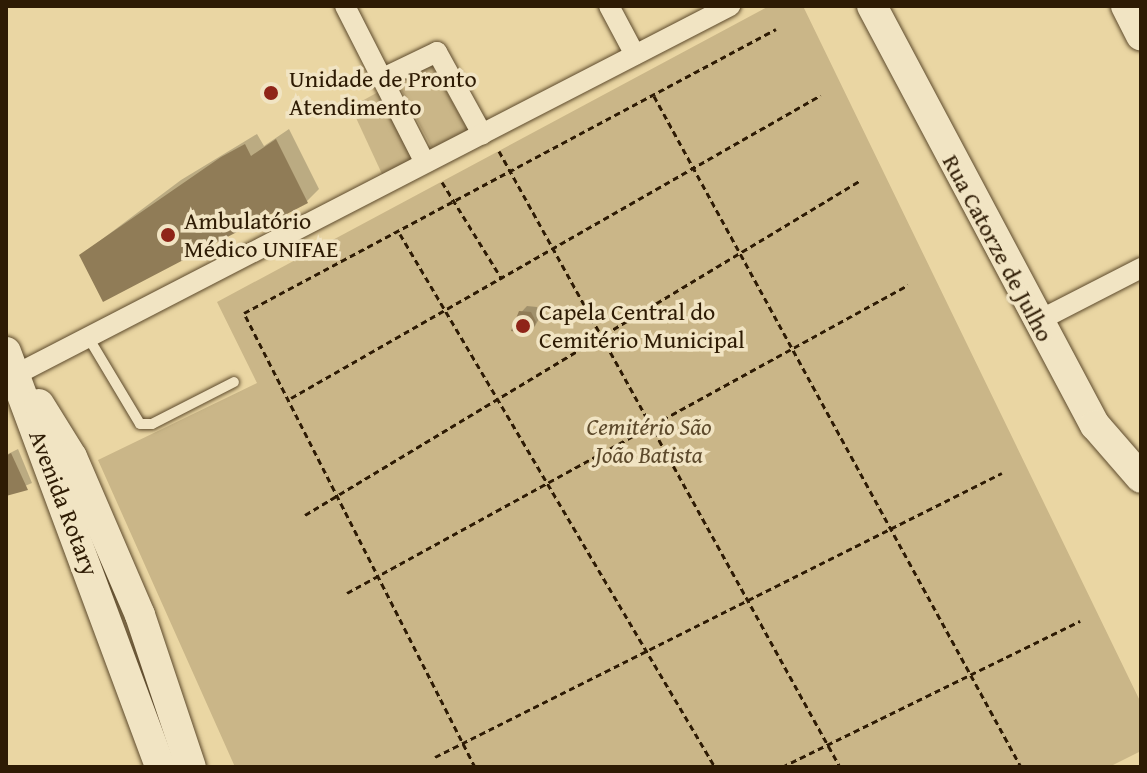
<!DOCTYPE html>
<html>
<head>
<meta charset="utf-8">
<style>
  body { margin:0 }
  #map { position:relative; width:1147px; height:773px; overflow:hidden; background:#ead6a3; font-family:"Gentium Book Plus",serif }
  div>[style] { position:absolute }
  [style*='--x'] { left:calc(var(--x)*1px); top:calc(var(--y)*1px); width:calc(var(--w)*1px); rotate:calc(var(--a)*1deg) }
  .green>* { inset:0; background:#cab688 }
  .shadow>* { inset:0; background:#0003 }
  .building>* { inset:0; background:#907c57 }
  .path>* { height:3px; margin-top:-1.5px; transform-origin:0; background:repeating-linear-gradient(90deg,#2e1b04 0 6px,transparent 0 10px) }
  .roads { filter:drop-shadow(0 0 2px #5d4a2c) drop-shadow(0 0 2px #5d4a2c) }
  .lane>* { height:10px; margin:-5px; padding:0 5px; transform-origin:5px; border-radius:5px; background:#f1e4c3 }
  .street>* { height:20px; margin:-10px; padding:0 10px; transform-origin:10px; border-radius:10px; background:#f1e4c3 }
  .secondary>* { height:30px; margin:-15px; padding:0 15px; transform-origin:15px; border-radius:15px; background:#f1e4c3 }
  .dots>* { width:22px; height:22px; translate:-50% -50%; box-sizing:border-box; border:4px solid #f1e4c3; border-radius:50% }
  span { translate:-50% -50%; white-space:nowrap; text-align:center; line-height:1.15; -webkit-text-stroke:7px #f1e4c3; paint-order:stroke }
  .poi-label { font-size:24px; color:#2e1b04 }
  .left { translate:0 -50%; text-align:left }
  .street-label { font-size:24px; color:#2e1b04 }
  .park-label { font-size:24px; color:#5d4a2c; font-style:italic }
  .frame { position:absolute; inset:0; border:8px solid #2e1b04; pointer-events:none }
</style>
</head>
<body>
<div id="map">
  <div class="green">
    <div style="clip-path:polygon(769px 6px,803px 6px,1141px 703px,1141px 751px,1109px 767px,235px 767px,98px 460px,257px 383px,217px 302px)"></div>
    <div style="clip-path:polygon(431px 64px,468px 130px,432px 148px,397px 82px)"></div>
    <div style="clip-path:polygon(380px 91px,413px 159px,382px 174px,351px 107px)"></div>
  </div>
  <div class="shadow">
    <div style="clip-path:polygon(289px 129px,319px 189px,307px 201px,284px 213px,280px 207px,81px 255px,181px 180px,257px 134px,264px 146px)"></div>
    <div style="clip-path:polygon(527px 306px,537px 307px,541px 315px,535px 326px,529px 332px,513px 329px,514px 320px)"></div>
    <div style="clip-path:polygon(18px 449px,32px 483px,6px 494px,6px 455px)"></div>
  </div>
  <div class="building">
    <div style="clip-path:polygon(276px 139px,308px 203px,283px 216px,279px 210px,103px 302px,79px 255px,221px 157px,245px 144px,251px 156px)"></div>
    <div style="clip-path:polygon(519px 311px,531px 312px,536px 322px,530px 334px,511px 331px)"></div>
    <div style="clip-path:polygon(11px 453px,28px 490px,6px 496px,6px 456px)"></div>
  </div>
  <div class="path">
    <div style="--x:654;--y:96;--w:765;--a:61.32"></div>
    <div style="--x:499;--y:151;--w:704;--a:61.03"></div>
    <div style="--x:442;--y:182;--w:114;--a:58.3"></div>
    <div style="--x:400;--y:234;--w:619;--a:59.42"></div>
    <div style="--x:291;--y:398;--w:610;--a:-29.76"></div>
    <div style="--x:305;--y:515;--w:649;--a:-31.07"></div>
    <div style="--x:347;--y:593;--w:640;--a:-28.77"></div>
    <div style="--x:435;--y:757;--w:634;--a:-26.61"></div>
    <div style="--x:475;--y:767;--w:509;--a:-116.97"></div>
    <div style="--x:244;--y:313;--w:603;--a:-28.09"></div>
    <div style="--x:782;--y:767;--w:332;--a:-26.1"></div>
  </div>
  <div class="roads">
    <div class="lane">
      <div style="--x:88;--y:337;--w:101;--a:59.1"></div>
      <div style="--x:140;--y:424;--w:12;--a:0"></div>
      <div style="--x:152;--y:424;--w:92;--a:-27.1"></div>
    </div>
    <div class="street">
      <div style="--x:345;--y:6;--w:176;--a:63"></div>
      <div style="--x:609;--y:6;--w:55;--a:62"></div>
      <div style="--x:383;--y:78;--w:60;--a:-25.7"></div>
      <div style="--x:437;--y:52;--w:94;--a:61.2"></div>
      <div style="--x:1036;--y:322;--w:118;--a:-27.2"></div>
      <div style="--x:15;--y:375;--w:805;--a:-27.3"></div>
    </div>
    <div class="secondary">
      <div style="--x:872;--y:6;--w:475;--a:62"></div>
      <div style="--x:1095;--y:425;--w:70;--a:49"></div>
      <div style="--x:1126;--y:6;--w:33;--a:63"></div>
      <div style="--x:6;--y:352;--w:443;--a:69.6"></div>
      <div style="--x:39;--y:404;--w:62;--a:58.1"></div>
      <div style="--x:72;--y:457;--w:172;--a:66.7"></div>
      <div style="--x:140;--y:615;--w:160;--a:71.5"></div>
    </div>
  </div>
  <div class="dots">
    <div style="left:271px;top:93px;background:#8f2418"></div>
    <div style="left:168px;top:235px;background:#8f2418"></div>
    <div style="left:523px;top:326px;background:#8f2418"></div>
  </div>
  <div class="poi-label">
    <span class="left" style="left:289px;top:93px">Unidade de Pronto<br>Atendimento</span>
    <span class="left" style="left:184px;top:235px">Ambulatório<br>Médico UNIFAE</span>
    <span class="left" style="left:539px;top:326px">Capela Central do<br>Cemitério Municipal</span>
  </div>
  <div class="street-label">
    <span style="left:998px;top:248px;rotate:62deg">Rua Catorze de Julho</span>
    <span style="left:64px;top:503px;rotate:69deg">Avenida Rotary</span>
  </div>
  <div class="park-label">
    <span style="left:649px;top:441px">Cemitério São<br>João Batista</span>
  </div>
  <div class="frame"></div>
</div>
</body>
</html>
